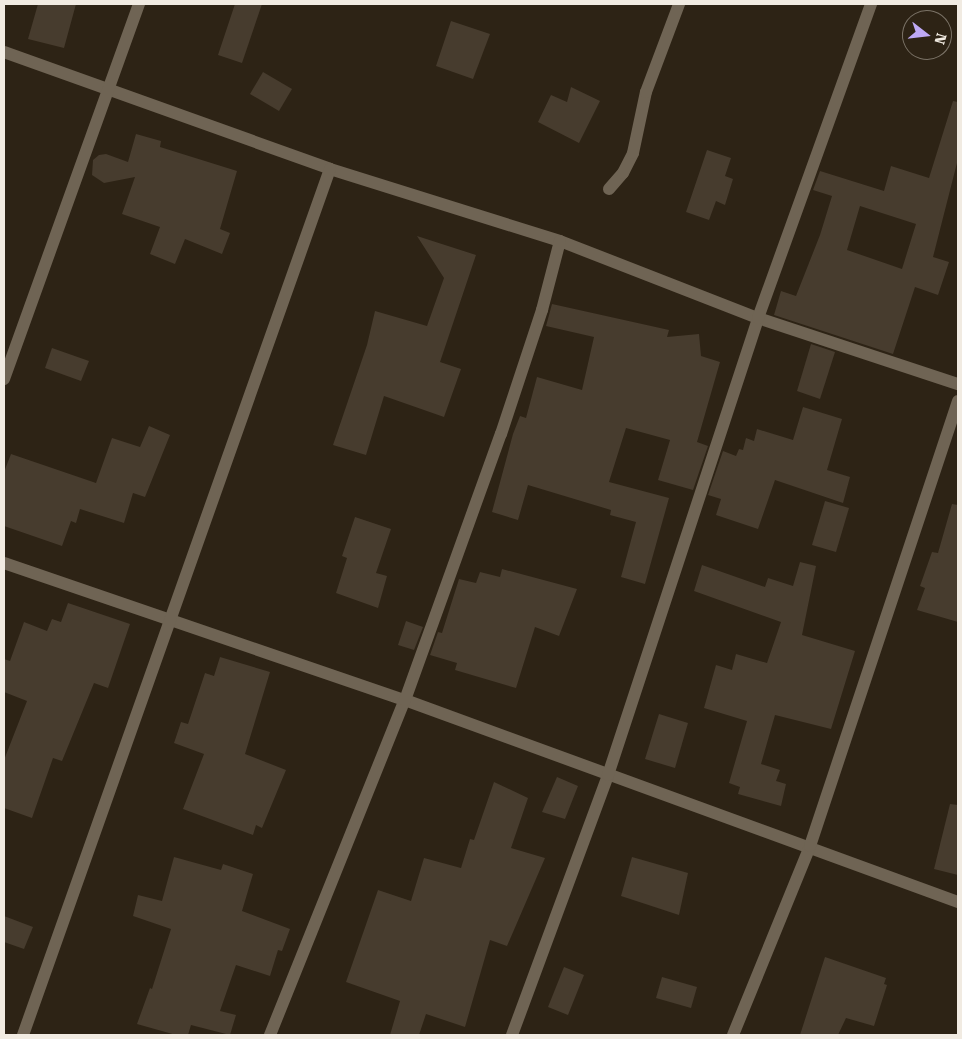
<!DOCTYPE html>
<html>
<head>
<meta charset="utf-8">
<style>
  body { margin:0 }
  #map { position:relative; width:962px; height:1039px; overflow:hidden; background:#2d2315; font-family:"Roboto Serif",serif }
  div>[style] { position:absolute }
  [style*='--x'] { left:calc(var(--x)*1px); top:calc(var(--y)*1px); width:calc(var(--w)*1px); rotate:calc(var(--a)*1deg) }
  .building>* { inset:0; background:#473c2e }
  .minor>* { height:12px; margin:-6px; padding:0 6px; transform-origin:6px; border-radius:6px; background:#6f6454 }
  span { translate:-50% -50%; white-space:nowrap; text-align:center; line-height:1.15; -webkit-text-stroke:4px #2d2315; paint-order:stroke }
  .frame { position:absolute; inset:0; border:5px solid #f1ebe2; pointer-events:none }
  .north { position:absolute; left:902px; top:10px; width:50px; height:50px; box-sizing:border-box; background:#2d2315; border:1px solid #7b7367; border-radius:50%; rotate:106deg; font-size:14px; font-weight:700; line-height:20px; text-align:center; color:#f1ebe2 }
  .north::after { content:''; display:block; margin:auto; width:18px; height:22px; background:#bea9f5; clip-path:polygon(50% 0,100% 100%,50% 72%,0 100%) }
</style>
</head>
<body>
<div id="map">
  <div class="building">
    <div style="clip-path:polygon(38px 4px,76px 4px,64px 48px,28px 39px)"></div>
    <div style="clip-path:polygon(235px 4px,262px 4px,242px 63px,218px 55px)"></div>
    <div style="clip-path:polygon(451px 21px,490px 34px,473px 79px,436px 66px)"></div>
    <div style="clip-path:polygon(263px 72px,292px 89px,279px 111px,250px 94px)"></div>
    <div style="clip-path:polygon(571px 87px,600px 101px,579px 143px,538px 122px,551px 95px,567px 102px)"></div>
    <div style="clip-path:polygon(evenodd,953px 101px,958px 102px,958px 159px,933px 257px,949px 262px,938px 295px,915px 287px,893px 354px,774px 315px,781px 291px,796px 296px,820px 235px,832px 196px,813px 190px,820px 171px,884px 191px,891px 166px,929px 178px,953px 101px,860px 206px,916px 224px,902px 269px,847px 250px,860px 206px)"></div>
    <div style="clip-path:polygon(136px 134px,161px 141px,160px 147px,237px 171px,220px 229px,230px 233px,222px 254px,185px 239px,175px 264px,150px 254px,160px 227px,122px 214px,135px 177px,104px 183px,92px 175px,93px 160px,99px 155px,106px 154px,128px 162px)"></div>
    <div style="clip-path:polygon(707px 150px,731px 158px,725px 176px,733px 179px,725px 205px,716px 201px,709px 220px,686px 212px)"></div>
    <div style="clip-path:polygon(417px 236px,476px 255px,440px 362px,461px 369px,444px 417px,384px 396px,366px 455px,333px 445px,367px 345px,375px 311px,427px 326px,444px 278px)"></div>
    <div style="clip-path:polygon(552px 304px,669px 330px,667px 337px,699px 334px,701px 356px,720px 362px,697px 442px,708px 446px,693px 490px,658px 480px,670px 440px,626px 428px,609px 482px,669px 498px,645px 584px,621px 577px,636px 522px,610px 515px,611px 510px,528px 485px,518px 520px,492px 512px,513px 434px,520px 416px,526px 418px,537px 377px,582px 390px,594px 337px,546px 326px)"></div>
    <div style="clip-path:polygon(811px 344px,835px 352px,820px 399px,797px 391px)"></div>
    <div style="clip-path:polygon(52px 348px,89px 361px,81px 381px,45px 368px)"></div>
    <div style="clip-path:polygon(803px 407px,842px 419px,827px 470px,850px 477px,843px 503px,775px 480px,758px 529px,716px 515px,721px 499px,708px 495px,723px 451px,736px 456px,739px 449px,743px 450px,746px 438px,754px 441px,757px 429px,793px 440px)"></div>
    <div style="clip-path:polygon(149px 426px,170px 435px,145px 497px,133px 493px,124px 523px,80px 509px,76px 523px,71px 521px,62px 546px,4px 526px,4px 472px,11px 454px,96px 483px,112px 438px,140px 447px)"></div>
    <div style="clip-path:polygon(825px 501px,849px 508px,836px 552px,812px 545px)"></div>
    <div style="clip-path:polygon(952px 504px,958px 505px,958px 622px,917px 610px,925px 588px,920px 586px,932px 552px,938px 553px)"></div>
    <div style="clip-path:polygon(355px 517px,391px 529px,376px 573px,387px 576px,378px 608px,336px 593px,347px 558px,342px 556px)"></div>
    <div style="clip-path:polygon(800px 562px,816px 566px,802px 635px,855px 651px,831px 729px,775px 715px,761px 764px,780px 770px,776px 781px,786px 784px,781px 806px,738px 794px,740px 787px,729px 783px,747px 721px,704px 708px,716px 665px,732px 670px,736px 654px,767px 663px,781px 622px,694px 591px,702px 565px,765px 587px,768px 578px,793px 586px)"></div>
    <div style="clip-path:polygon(502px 569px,577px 589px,559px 636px,535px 627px,516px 688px,455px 670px,457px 663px,430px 655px,438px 632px,442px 633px,459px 579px,476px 583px,480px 572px,500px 577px)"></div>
    <div style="clip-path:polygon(68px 603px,130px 624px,108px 688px,94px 683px,62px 761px,53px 758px,32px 818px,4px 808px,4px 760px,27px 701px,4px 692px,4px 659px,10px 661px,24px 622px,47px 631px,52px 619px,61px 622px)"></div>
    <div style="clip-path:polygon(406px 621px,423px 627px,414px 650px,398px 645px)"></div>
    <div style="clip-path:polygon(220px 657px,270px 672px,245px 754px,286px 770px,262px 828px,256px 825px,253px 835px,183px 809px,204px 754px,174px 743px,181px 722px,188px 724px,205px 673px,214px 676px)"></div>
    <div style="clip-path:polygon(659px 714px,688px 723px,675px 768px,645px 759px)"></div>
    <div style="clip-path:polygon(557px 777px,578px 786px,565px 819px,542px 812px)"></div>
    <div style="clip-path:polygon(494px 782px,528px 798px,511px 848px,545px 858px,507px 946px,490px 940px,465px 1027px,426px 1014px,419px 1035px,390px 1035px,400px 1001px,346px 982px,378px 890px,411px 901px,424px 858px,461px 868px,470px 839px,474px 840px)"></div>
    <div style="clip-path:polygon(950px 804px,958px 805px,958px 875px,934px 869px)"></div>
    <div style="clip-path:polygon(174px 857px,221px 870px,223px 864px,253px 874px,242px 911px,290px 929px,282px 951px,278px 950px,270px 976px,236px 965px,220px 1011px,236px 1015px,230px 1035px,191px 1025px,188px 1035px,176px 1035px,137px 1024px,150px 988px,152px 989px,171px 929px,133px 916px,138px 895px,162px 901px)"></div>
    <div style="clip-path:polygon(632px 857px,688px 873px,679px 915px,621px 896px)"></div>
    <div style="clip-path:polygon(4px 916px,33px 927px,24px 949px,4px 942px)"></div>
    <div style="clip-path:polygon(825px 957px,886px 978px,884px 984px,887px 985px,874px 1026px,846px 1018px,838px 1035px,800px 1035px)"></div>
    <div style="clip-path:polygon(564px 967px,584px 975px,568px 1015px,548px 1007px)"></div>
    <div style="clip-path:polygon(662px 977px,697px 987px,691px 1008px,656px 998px)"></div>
  </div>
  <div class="minor">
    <div style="--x:4;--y:52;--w:346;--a:19.7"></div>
    <div style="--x:330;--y:169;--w:241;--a:17.4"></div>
    <div style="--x:560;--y:241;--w:212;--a:21.3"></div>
    <div style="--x:758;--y:318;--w:211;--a:18.3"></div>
    <div style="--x:609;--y:189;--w:21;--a:-49"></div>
    <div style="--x:623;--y:173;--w:22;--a:-63"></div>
    <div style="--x:633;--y:153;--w:62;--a:-78"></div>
    <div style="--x:646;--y:92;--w:94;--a:-69.4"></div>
    <div style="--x:4;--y:379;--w:399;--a:-70.2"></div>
    <div style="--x:4;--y:563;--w:424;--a:18.9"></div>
    <div style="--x:405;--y:700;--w:589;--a:20.07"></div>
    <div style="--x:23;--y:1035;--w:919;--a:-70.48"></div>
    <div style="--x:270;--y:1035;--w:361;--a:-68.1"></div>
    <div style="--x:405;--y:700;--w:283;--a:-70.2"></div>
    <div style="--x:501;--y:434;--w:131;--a:-71.7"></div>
    <div style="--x:542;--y:310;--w:71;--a:-75.4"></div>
    <div style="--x:512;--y:1035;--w:277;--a:-69.7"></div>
    <div style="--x:608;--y:775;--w:481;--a:-71.8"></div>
    <div style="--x:758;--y:318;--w:334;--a:-70.2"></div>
    <div style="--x:733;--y:1035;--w:204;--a:-67.8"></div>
    <div style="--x:810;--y:846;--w:469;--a:-71.6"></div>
  </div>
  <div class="frame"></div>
  <div class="north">N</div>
</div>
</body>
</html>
